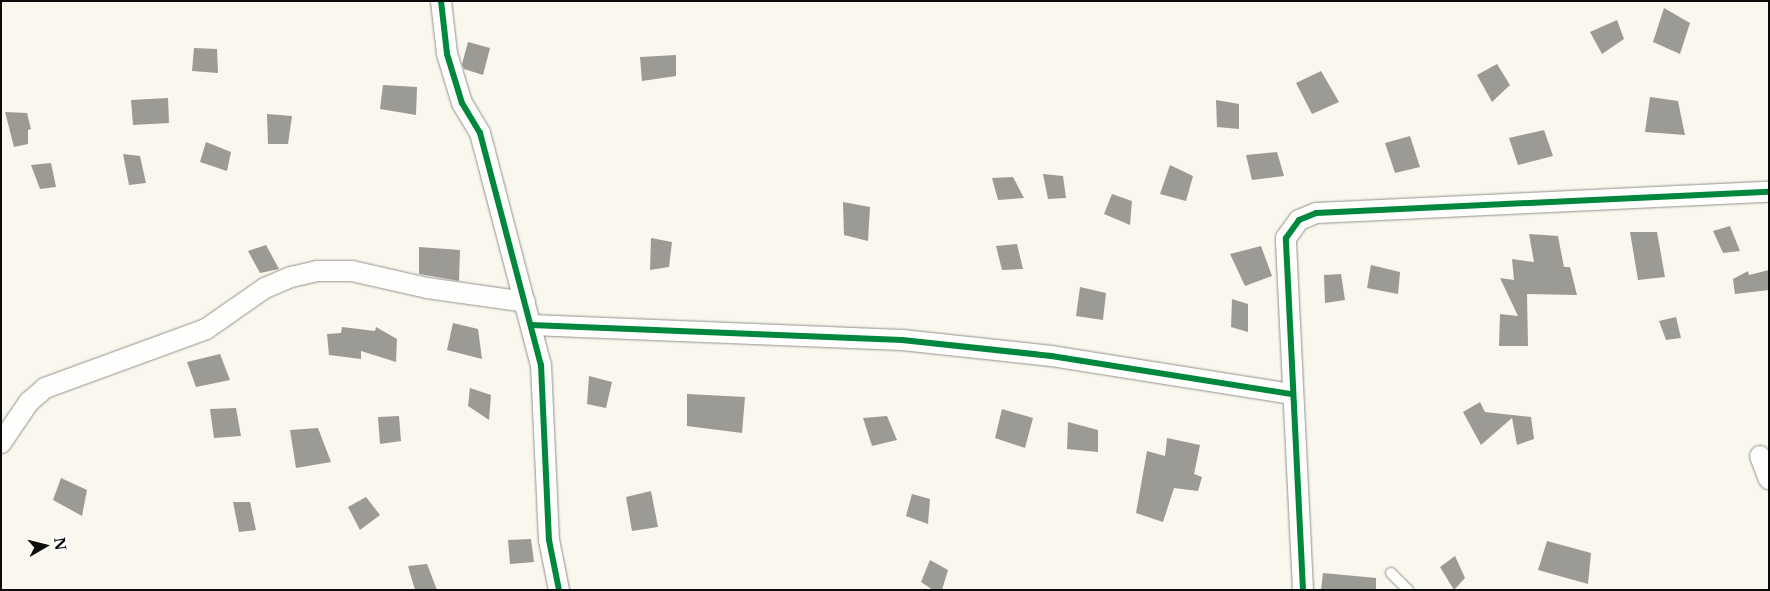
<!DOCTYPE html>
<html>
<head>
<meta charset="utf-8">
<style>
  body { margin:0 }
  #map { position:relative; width:1770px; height:591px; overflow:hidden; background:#faf7ee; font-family:"Libre Baskerville",serif }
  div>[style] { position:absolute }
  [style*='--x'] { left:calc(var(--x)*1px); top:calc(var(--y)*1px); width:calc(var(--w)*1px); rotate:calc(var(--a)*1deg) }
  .building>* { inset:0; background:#9c9a94 }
  .roads { filter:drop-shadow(0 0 1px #93918d) drop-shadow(0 0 1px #93918d) }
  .service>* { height:10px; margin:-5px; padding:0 5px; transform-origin:5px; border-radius:5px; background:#fefefc }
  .minor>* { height:20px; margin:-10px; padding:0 10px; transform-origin:10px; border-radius:10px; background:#fefefc }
  .cycleway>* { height:6px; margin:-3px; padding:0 3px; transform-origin:3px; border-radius:3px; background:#00873e }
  span { translate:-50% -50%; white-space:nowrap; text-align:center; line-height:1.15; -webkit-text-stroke:5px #fff; paint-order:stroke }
  .frame { position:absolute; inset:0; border:2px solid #0b0b0b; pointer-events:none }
  .north { position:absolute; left:20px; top:521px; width:50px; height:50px; -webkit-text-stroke:4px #fff; paint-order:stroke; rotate:82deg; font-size:14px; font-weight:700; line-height:20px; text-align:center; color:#0b0b0b }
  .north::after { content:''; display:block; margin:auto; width:18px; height:22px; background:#0b0b0b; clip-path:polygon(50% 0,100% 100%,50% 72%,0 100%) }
</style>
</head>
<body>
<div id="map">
  <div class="building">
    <div style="clip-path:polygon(1664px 8px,1690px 23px,1680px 54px,1653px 42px)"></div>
    <div style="clip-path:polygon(1617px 20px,1624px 39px,1602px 54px,1590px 32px)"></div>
    <div style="clip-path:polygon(468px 42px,490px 48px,483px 75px,464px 69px,462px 64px)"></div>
    <div style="clip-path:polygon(194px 48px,217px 49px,218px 73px,192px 71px)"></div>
    <div style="clip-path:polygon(676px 55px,676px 76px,642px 81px,640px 57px)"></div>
    <div style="clip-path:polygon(1497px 64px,1510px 85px,1492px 102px,1477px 75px)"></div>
    <div style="clip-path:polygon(1321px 71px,1339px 102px,1312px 114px,1296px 83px)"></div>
    <div style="clip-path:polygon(383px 85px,417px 87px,416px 115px,380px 109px)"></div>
    <div style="clip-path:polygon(1650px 97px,1678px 101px,1685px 135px,1645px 132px)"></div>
    <div style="clip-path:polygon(168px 98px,169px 123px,133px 125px,131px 100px)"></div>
    <div style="clip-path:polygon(1216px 100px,1239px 104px,1239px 129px,1217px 127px)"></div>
    <div style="clip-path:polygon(5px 112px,27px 113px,31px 129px,28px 130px,28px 144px,14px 147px)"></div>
    <div style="clip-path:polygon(267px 114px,292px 116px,288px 144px,268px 144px)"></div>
    <div style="clip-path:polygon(1544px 130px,1553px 156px,1518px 165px,1509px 138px)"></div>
    <div style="clip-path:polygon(1410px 136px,1420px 167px,1395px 173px,1385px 143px)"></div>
    <div style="clip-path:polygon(206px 142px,231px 152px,227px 171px,200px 162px)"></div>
    <div style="clip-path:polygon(1277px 152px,1284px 176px,1252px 180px,1246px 155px)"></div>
    <div style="clip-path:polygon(123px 154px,140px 156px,146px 183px,129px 185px)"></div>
    <div style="clip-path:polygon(51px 163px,56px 187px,40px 189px,31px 165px)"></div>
    <div style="clip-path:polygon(1170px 165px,1193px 176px,1186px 201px,1160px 194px)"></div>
    <div style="clip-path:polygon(1043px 174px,1063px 176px,1066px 198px,1048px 199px)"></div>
    <div style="clip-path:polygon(1013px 177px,1024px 198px,998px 200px,992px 178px)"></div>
    <div style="clip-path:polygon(1112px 194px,1132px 201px,1130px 225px,1104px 214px)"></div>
    <div style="clip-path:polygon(843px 202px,870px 207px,868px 241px,844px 235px)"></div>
    <div style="clip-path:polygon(1730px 226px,1740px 251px,1723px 253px,1713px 231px)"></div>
    <div style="clip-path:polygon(1630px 232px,1657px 232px,1665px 277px,1638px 280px)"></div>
    <div style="clip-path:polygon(1529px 234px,1558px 236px,1564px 267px,1570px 267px,1577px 295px,1527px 294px,1528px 346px,1499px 346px,1500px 314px,1518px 316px,1500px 278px,1514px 280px,1512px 259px,1534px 262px)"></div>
    <div style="clip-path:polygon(651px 238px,672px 242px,669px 267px,650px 270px)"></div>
    <div style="clip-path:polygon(1017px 244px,1023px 269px,1002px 270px,996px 246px)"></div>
    <div style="clip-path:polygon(266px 245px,279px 269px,260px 273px,248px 251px)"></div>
    <div style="clip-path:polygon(1261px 246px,1272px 276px,1245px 286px,1230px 254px)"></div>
    <div style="clip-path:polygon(419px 247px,460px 250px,459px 281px,419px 274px)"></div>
    <div style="clip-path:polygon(1371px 265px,1400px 272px,1398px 294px,1367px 288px)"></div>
    <div style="clip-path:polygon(1769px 270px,1769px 290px,1735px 294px,1733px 279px,1748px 271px,1749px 275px)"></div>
    <div style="clip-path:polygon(1341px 274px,1345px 300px,1325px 303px,1324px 275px)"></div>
    <div style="clip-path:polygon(1080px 287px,1106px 293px,1103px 320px,1076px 316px)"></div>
    <div style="clip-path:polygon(1232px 299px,1248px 304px,1248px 332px,1231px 327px)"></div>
    <div style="clip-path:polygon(1676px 317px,1681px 338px,1666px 340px,1659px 321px)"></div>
    <div style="clip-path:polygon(453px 323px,478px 329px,482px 359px,447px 350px)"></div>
    <div style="clip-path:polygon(342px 327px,375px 331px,376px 327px,397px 339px,396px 362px,361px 351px,361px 359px,329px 355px,327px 334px,341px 333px)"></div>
    <div style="clip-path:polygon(220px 354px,230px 380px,196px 387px,187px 362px)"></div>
    <div style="clip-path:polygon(589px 376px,612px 382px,606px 408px,587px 404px)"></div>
    <div style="clip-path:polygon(470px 388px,491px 395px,489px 420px,468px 406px)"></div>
    <div style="clip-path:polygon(687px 394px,745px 397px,742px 433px,687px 426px)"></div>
    <div style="clip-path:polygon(1480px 402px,1485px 412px,1531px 417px,1534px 439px,1517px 445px,1512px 418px,1481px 445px,1463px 412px)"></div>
    <div style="clip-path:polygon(236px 408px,241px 436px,214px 438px,210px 409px)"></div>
    <div style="clip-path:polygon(1002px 409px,1033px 418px,1025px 448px,995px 438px)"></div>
    <div style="clip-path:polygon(399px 416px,401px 441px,380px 444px,378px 417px)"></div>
    <div style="clip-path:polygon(887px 416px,897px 440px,872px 446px,863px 418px)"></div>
    <div style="clip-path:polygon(1068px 422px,1098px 430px,1098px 452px,1067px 449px)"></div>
    <div style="clip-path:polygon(318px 428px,331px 462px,296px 468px,290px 430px)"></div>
    <div style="clip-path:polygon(1167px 438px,1200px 445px,1194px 474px,1202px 477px,1198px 491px,1174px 488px,1163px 522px,1136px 513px,1147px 451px,1165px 456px)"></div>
    <div style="clip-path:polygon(61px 478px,87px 490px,82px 516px,53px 500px)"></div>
    <div style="clip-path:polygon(651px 491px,658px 527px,632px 531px,626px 497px)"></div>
    <div style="clip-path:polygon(912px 494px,930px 499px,928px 524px,906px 516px)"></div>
    <div style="clip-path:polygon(366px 497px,380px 515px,360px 530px,348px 507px)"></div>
    <div style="clip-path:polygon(233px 502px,250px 502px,256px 530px,239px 532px)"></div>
    <div style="clip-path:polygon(531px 539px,534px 562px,510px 564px,508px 540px)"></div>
    <div style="clip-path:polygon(1547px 541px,1591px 553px,1588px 584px,1538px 570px)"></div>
    <div style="clip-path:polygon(1455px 556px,1465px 578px,1454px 590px,1440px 567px)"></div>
    <div style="clip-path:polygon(930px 560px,948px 570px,942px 590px,933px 590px,921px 582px)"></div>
    <div style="clip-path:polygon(427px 564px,437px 590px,415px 590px,408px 566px)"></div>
    <div style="clip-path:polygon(1323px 573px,1376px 578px,1376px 590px,1321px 590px)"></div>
  </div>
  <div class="roads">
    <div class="service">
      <div style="--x:1391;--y:573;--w:24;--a:45"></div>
    </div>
    <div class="minor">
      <div style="--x:441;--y:1;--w:53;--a:83.5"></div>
      <div style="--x:447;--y:54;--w:51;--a:73"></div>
      <div style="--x:462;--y:103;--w:35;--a:59"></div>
      <div style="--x:480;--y:133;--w:240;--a:75.3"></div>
      <div style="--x:541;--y:365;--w:175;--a:87.4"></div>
      <div style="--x:549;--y:540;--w:51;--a:78.7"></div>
      <div style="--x:531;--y:325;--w:371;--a:2.3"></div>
      <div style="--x:902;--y:340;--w:150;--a:6.1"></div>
      <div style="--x:1051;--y:356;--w:244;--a:9"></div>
      <div style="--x:1;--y:443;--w:50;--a:-55.7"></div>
      <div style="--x:29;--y:402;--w:21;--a:-41"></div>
      <div style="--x:45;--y:388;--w:171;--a:-20.1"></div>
      <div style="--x:206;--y:329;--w:72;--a:-34.8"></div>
      <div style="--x:265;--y:288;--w:28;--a:-23"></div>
      <div style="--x:291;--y:277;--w:27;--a:-13"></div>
      <div style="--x:317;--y:271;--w:35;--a:0"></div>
      <div style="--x:352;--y:271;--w:77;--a:12.8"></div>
      <div style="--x:427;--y:288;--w:99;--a:8.1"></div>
      <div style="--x:1760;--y:456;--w:25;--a:69"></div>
      <div style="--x:1303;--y:590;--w:352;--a:-92.8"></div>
      <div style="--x:1286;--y:238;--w:22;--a:-54"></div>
      <div style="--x:1299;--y:220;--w:18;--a:-22"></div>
      <div style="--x:1316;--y:213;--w:453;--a:-2.7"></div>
    </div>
  </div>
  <div class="cycleway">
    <div style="--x:441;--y:1;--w:53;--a:83.5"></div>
    <div style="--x:447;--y:54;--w:51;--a:73"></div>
    <div style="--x:462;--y:103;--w:35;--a:59"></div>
    <div style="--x:480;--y:133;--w:240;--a:75.3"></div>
    <div style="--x:541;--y:365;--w:175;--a:87.4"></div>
    <div style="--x:549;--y:540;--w:51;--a:78.7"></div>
    <div style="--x:531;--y:325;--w:371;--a:2.3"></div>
    <div style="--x:902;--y:340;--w:150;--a:6.1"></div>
    <div style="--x:1051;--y:356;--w:244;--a:9"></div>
    <div style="--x:1303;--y:590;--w:352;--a:-92.8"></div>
    <div style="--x:1286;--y:238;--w:22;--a:-54"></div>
    <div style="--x:1299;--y:220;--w:18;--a:-22"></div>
    <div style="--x:1316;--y:213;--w:453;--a:-2.7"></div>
  </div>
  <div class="frame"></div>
  <div class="north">N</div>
</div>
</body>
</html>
